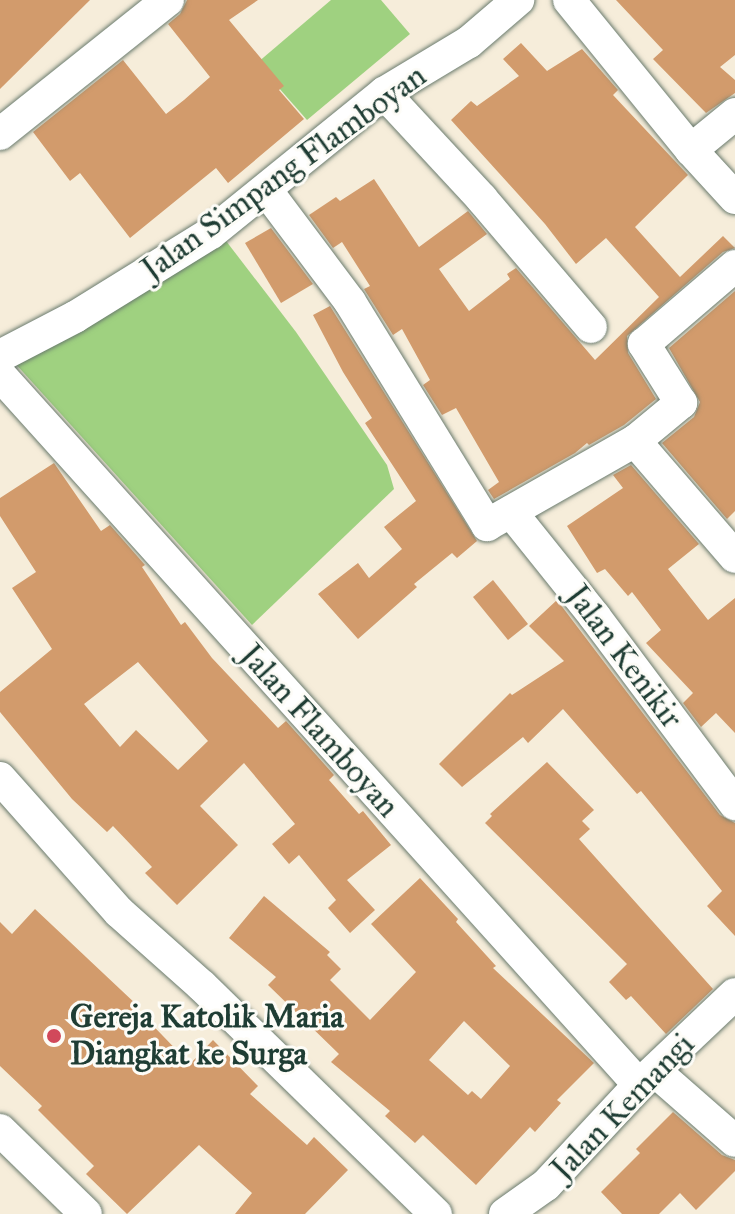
<!DOCTYPE html>
<html>
<head>
<meta charset="utf-8">
<style>
  body { margin:0 }
  #map { position:relative; width:735px; height:1214px; overflow:hidden; background:#f6edda; font-family:"IM FELL Great Primer",serif }
  div>[style] { position:absolute }
  [style*='--x'] { left:calc(var(--x)*1px); top:calc(var(--y)*1px); width:calc(var(--w)*1px); rotate:calc(var(--a)*1deg) }
  .green>* { inset:0; background:#9fd180 }
  .building>* { inset:0; background:#d29b6c }
  .roads { filter:drop-shadow(0 0 2px #6a7b6e) drop-shadow(0 0 2px #6a7b6e) }
  .minor>* { height:32px; margin:-16px; padding:0 16px; transform-origin:16px; border-radius:16px; background:#fff }
  .dots>* { width:22px; height:22px; translate:-50% -50%; box-sizing:border-box; border:4px solid #fdfcf7; border-radius:50% }
  span { translate:-50% -50%; white-space:nowrap; text-align:center; line-height:1.15; -webkit-text-stroke:6px #fdfcf7; paint-order:stroke }
  .street-label { font-size:32px; color:#1f3d34 }
  .poi-label { font-size:32px; color:#1f3d34; font-weight:700 }
  .left { translate:0 -50%; text-align:left }
</style>
</head>
<body>
<div id="map">
  <div class="green">
    <div style="clip-path:polygon(331px 0,381px 0,410px 34px,307px 120px,257px 63px)"></div>
    <div style="clip-path:polygon(223px 237px,296px 332px,387px 465px,394px 489px,252px 625px,13px 361px)"></div>
  </div>
  <div class="building">
    <div style="clip-path:polygon(0 0,90px 0,0 89px)"></div>
    <div style="clip-path:polygon(187px 0,258px 0,229px 20px,284px 86px,279px 90px,304px 119px,228px 183px,216px 168px,130px 238px,80px 173px,70px 181px,33px 132px,123px 60px,166px 114px,184px 100px,210px 77px,168px 24px,180px 14px)"></div>
    <div style="clip-path:polygon(616px 0,735px 0,735px 55px,720px 67px,735px 80px,735px 93px,706px 113px,653px 59px,663px 50px)"></div>
    <div style="clip-path:polygon(521px 43px,547px 71px,582px 49px,618px 90px,613px 95px,688px 175px,635px 227px,680px 277px,723px 236px,735px 248px,723px 252px,627px 336px,628px 353px,656px 399px,624px 425px,589px 445px,587px 443px,575px 453px,494px 499px,488px 490px,499px 482px,456px 408px,442px 415px,423px 385px,430px 380px,402px 329px,393px 335px,364px 289px,370px 286px,342px 242px,333px 248px,309px 215px,336px 197px,340px 201px,374px 179px,419px 247px,468px 211px,487px 234px,439px 269px,469px 311px,510px 279px,507px 274px,516px 268px,595px 360px,659px 297px,606px 238px,576px 264px,545px 224px,451px 120px,471px 101px,477px 106px,519px 76px,503px 59px)"></div>
    <div style="clip-path:polygon(271px 228px,313px 284px,281px 303px,245px 243px)"></div>
    <div style="clip-path:polygon(735px 291px,735px 511px,727px 519px,662px 443px,694px 417px,700px 402px,669px 348px)"></div>
    <div style="clip-path:polygon(330px 306px,477px 541px,457px 558px,452px 553px,414px 584px,417px 587px,358px 639px,318px 594px,358px 563px,369px 578px,402px 549px,384px 527px,416px 501px,365px 423px,372px 418px,343px 372px,313px 315px)"></div>
    <div style="clip-path:polygon(evenodd,54px 463px,101px 531px,110px 525px,145px 565px,142px 567px,181px 625px,185px 622px,212px 658px,278px 728px,286px 721px,334px 775px,329px 780px,359px 814px,363px 811px,391px 845px,347px 880px,375px 910px,350px 933px,328px 908px,336px 900px,299px 855px,289px 864px,272px 844px,295px 824px,244px 763px,200px 806px,238px 845px,177px 905px,145px 873px,152px 867px,113px 826px,107px 832px,72px 799px,0 712px,0 692px,52px 649px,12px 588px,36px 572px,0 516px,0 498px,54px 463px,138px 662px,208px 741px,178px 770px,136px 730px,120px 747px,84px 704px,138px 662px)"></div>
    <div style="clip-path:polygon(631px 465px,699px 544px,668px 569px,708px 620px,735px 598px,735px 733px,716px 713px,701px 727px,683px 703px,693px 693px,646px 643px,661px 630px,632px 592px,628px 596px,605px 569px,597px 573px,567px 526px,623px 488px,613px 475px)"></div>
    <div style="clip-path:polygon(493px 580px,528px 624px,508px 640px,473px 597px)"></div>
    <div style="clip-path:polygon(557px 600px,720px 815px,735px 823px,735px 936px,707px 906px,722px 891px,641px 791px,637px 794px,563px 709px,528px 743px,523px 737px,462px 787px,439px 764px,510px 693px,512px 695px,564px 661px,529px 626px)"></div>
    <div style="clip-path:polygon(547px 762px,594px 810px,582px 821px,590px 829px,579px 839px,713px 989px,666px 1034px,631px 996px,626px 1000px,609px 982px,627px 964px,485px 823px,492px 816px,490px 814px)"></div>
    <div style="clip-path:polygon(evenodd,420px 878px,458px 919px,456px 922px,496px 966px,493px 968px,594px 1063px,557px 1100px,561px 1103px,535px 1132px,530px 1127px,476px 1185px,423px 1135px,415px 1143px,385px 1116px,390px 1111px,331px 1062px,339px 1054px,268px 985px,276px 977px,229px 938px,264px 896px,330px 952px,327px 955px,341px 969px,330px 980px,370px 1020px,416px 972px,371px 924px,420px 878px,464px 1021px,510px 1066px,481px 1099px,472px 1091px,468px 1095px,429px 1060px,464px 1021px)"></div>
    <div style="clip-path:polygon(35px 909px,138px 1006px,136px 1008px,190px 1064px,213px 1040px,258px 1086px,250px 1094px,307px 1145px,314px 1137px,348px 1170px,305px 1214px,235px 1214px,252px 1193px,199px 1145px,127px 1214px,86px 1174px,94px 1166px,38px 1110px,42px 1106px,0 1066px,0 922px,12px 934px)"></div>
    <div style="clip-path:polygon(673px 1112px,722px 1155px,735px 1160px,735px 1171px,696px 1210px,680px 1193px,659px 1214px,622px 1214px,601px 1192px,640px 1153px,636px 1149px)"></div>
  </div>
  <div class="roads">
    <div class="minor">
      <div style="--x:569;--y:0;--w:193;--a:50.9"></div>
      <div style="--x:691;--y:150;--w:65;--a:47.5"></div>
      <div style="--x:384;--y:93;--w:144;--a:47.2"></div>
      <div style="--x:482;--y:199;--w:168;--a:49.6"></div>
      <div style="--x:0;--y:134;--w:215;--a:-38.6"></div>
      <div style="--x:691;--y:150;--w:57;--a:-39.3"></div>
      <div style="--x:266;--y:190;--w:140;--a:53.1"></div>
      <div style="--x:350;--y:302;--w:262;--a:58.4"></div>
      <div style="--x:487;--y:525;--w:170;--a:-29.6"></div>
      <div style="--x:635;--y:441;--w:60;--a:-39.6"></div>
      <div style="--x:681;--y:403;--w:70;--a:-122.1"></div>
      <div style="--x:644;--y:344;--w:120;--a:-40.6"></div>
      <div style="--x:0;--y:356;--w:85;--a:-27.5"></div>
      <div style="--x:75;--y:317;--w:160;--a:-31.7"></div>
      <div style="--x:211;--y:233;--w:223;--a:-39"></div>
      <div style="--x:384;--y:93;--w:99;--a:-31"></div>
      <div style="--x:469;--y:42;--w:65;--a:-40.6"></div>
      <div style="--x:0;--y:375;--w:955;--a:48.01"></div>
      <div style="--x:635;--y:441;--w:153;--a:49.2"></div>
      <div style="--x:511;--y:512;--w:134;--a:51.3"></div>
      <div style="--x:595;--y:617;--w:234;--a:53.2"></div>
      <div style="--x:0;--y:778;--w:179;--a:48.4"></div>
      <div style="--x:119;--y:912;--w:111;--a:41.7"></div>
      <div style="--x:202;--y:986;--w:327;--a:44.3"></div>
      <div style="--x:655;--y:1071;--w:106;--a:41.2"></div>
      <div style="--x:0;--y:1130;--w:120;--a:44.3"></div>
      <div style="--x:505;--y:1214;--w:50;--a:-35.3"></div>
      <div style="--x:546;--y:1185;--w:137;--a:-47.1"></div>
      <div style="--x:639;--y:1085;--w:132;--a:-43.5"></div>
    </div>
  </div>
  <div class="dots">
    <div style="left:54px;top:1036px;background:#d1495b"></div>
  </div>
  <div class="street-label">
    <span style="left:284px;top:173px;rotate:-36deg">Jalan Simpang Flamboyan</span>
    <span style="left:624px;top:657px;rotate:53deg">Jalan Kenikir</span>
    <span style="left:319px;top:731px;rotate:48deg">Jalan Flamboyan</span>
    <span style="left:623px;top:1107px;rotate:-46deg">Jalan Kemangi</span>
  </div>
  <div class="poi-label">
    <span class="left" style="left:70px;top:1036px">Gereja Katolik Maria<br>Diangkat ke Surga</span>
  </div>
</div>
</body>
</html>
